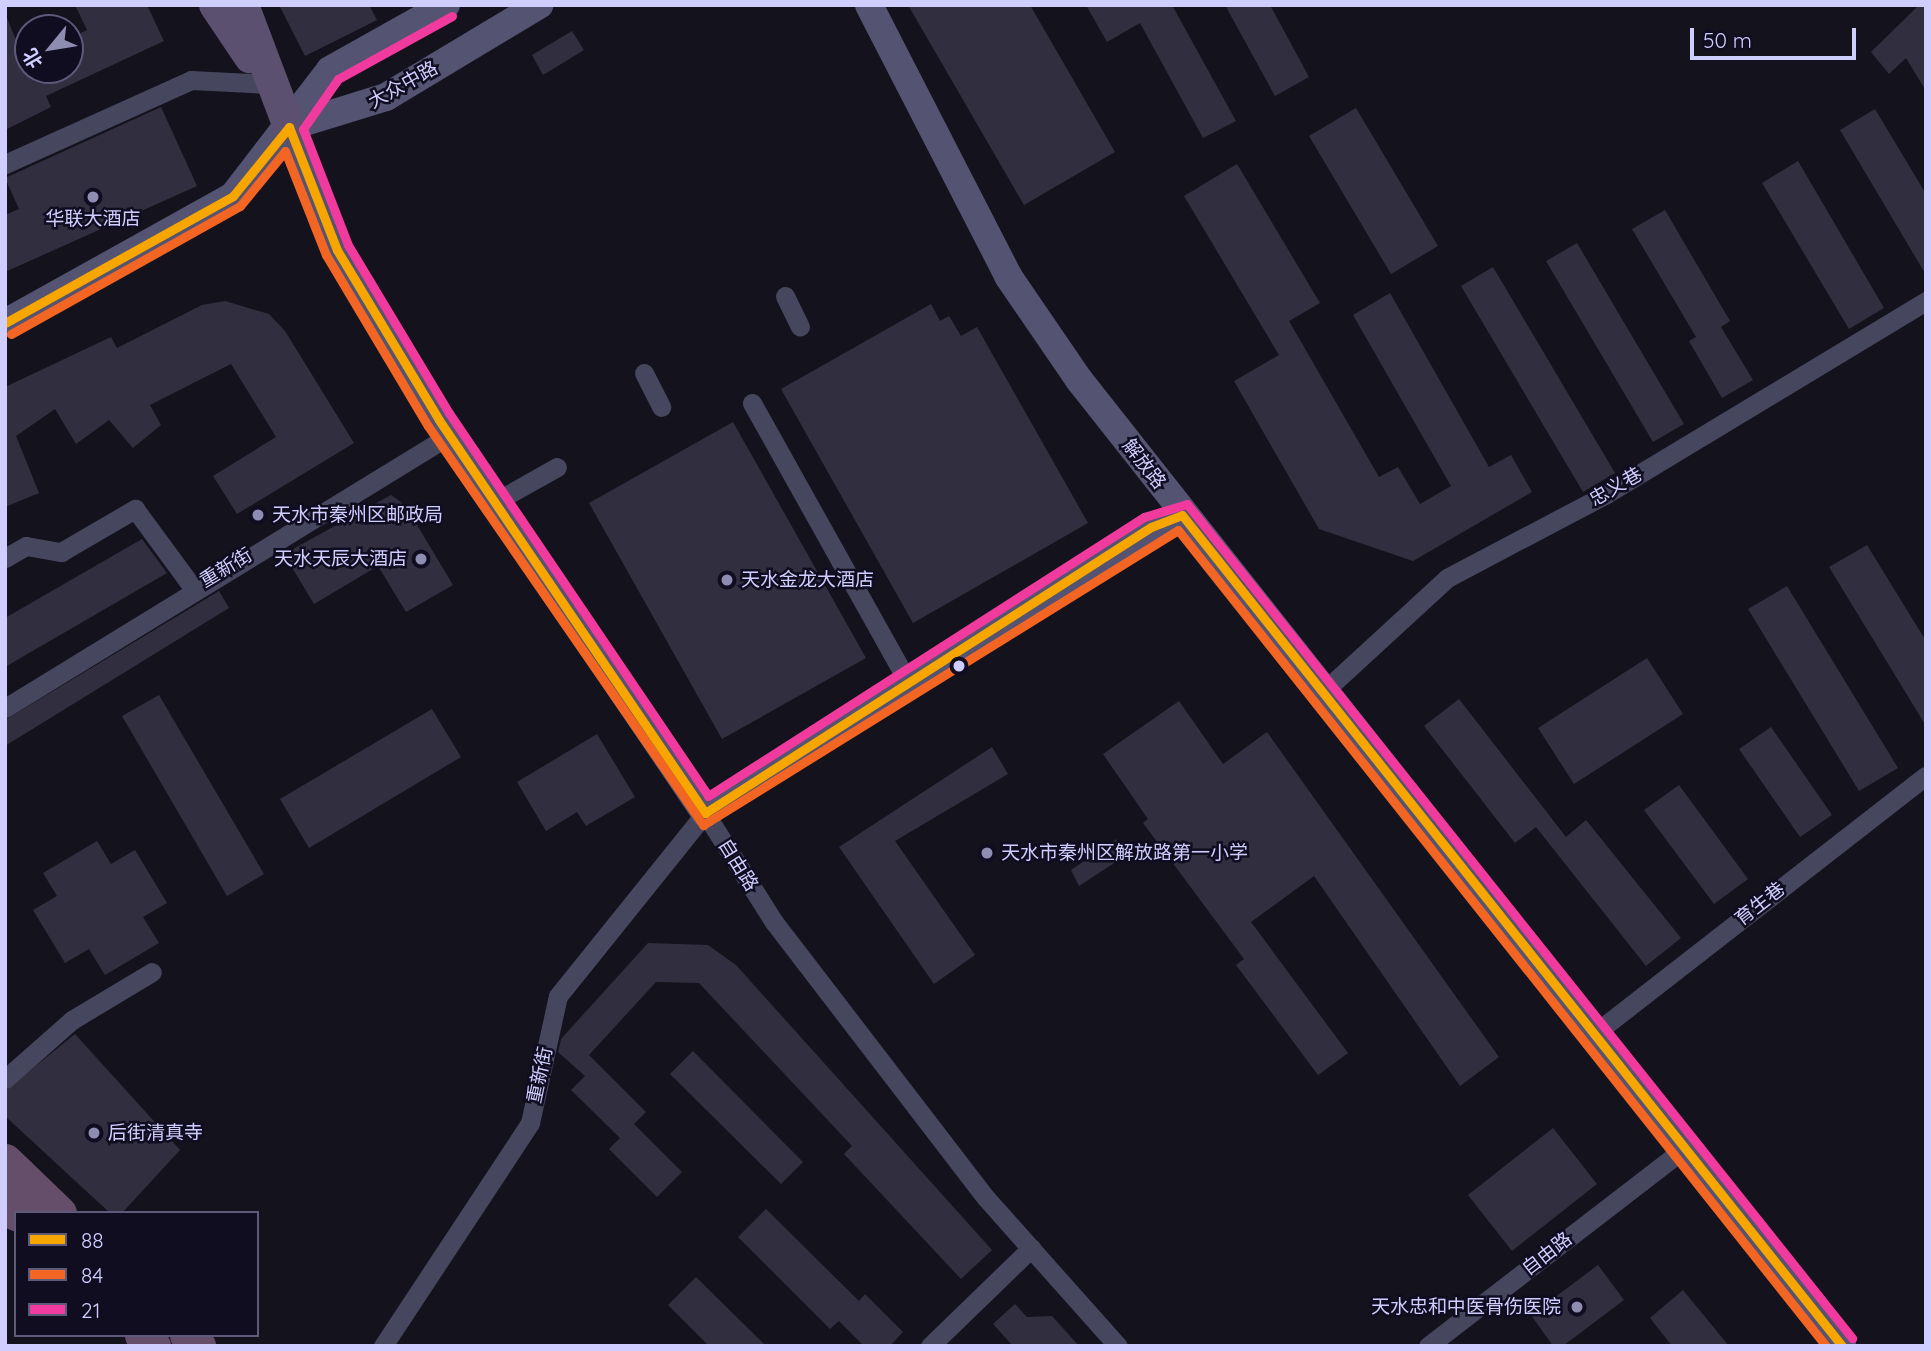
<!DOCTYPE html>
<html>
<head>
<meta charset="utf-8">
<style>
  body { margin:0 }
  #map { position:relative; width:1931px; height:1351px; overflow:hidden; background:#14121d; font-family:Quicksand,"Noto Sans SC",sans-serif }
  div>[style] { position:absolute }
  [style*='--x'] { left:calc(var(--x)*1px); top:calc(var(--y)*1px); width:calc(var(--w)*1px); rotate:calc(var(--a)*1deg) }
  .building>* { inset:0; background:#312f3f }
  .street>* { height:19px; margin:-9.5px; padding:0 9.5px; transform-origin:9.5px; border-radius:9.5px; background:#46475e }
  .secondary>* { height:28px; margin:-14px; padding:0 14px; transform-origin:14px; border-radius:14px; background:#545371 }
  .primary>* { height:32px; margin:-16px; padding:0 16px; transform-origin:16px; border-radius:16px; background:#5b506f }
  .highway>* { height:35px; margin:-17.5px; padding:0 17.5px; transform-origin:17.5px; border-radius:17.5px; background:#654e69 }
  .bus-1>* { height:9px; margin:-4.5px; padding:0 4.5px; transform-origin:4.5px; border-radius:4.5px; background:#f7a600 }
  .bus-2>* { height:9px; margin:-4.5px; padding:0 4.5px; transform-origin:4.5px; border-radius:4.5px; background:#f26522 }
  .bus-3>* { height:9px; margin:-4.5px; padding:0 4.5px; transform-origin:4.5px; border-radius:4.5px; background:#f13a9d }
  .dots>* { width:19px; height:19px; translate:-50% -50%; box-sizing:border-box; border:4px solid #100d21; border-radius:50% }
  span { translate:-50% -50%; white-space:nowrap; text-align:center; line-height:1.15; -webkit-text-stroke:5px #100d21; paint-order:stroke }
  .street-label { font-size:19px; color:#d0cdff }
  .poi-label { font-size:19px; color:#d0cdff }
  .left { translate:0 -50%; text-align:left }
  .right { translate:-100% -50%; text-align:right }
  .frame { position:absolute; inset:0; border:7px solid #d0cdff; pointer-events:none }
  .legend { position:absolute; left:14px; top:1211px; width:245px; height:126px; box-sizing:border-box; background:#100d21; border:2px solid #5d5a7a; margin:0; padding:9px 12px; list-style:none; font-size:21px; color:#d0cdff }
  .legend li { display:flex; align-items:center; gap:14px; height:35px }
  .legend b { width:35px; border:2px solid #5d5a7a }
  .north { position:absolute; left:14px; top:14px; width:70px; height:70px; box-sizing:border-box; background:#100d21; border:2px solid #5d5a7a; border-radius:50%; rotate:240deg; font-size:19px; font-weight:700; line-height:28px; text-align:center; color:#d0cdff }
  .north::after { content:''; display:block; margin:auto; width:24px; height:32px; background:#8e8cb0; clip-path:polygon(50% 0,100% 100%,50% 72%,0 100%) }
  .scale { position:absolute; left:1690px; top:28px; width:166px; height:32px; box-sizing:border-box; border:4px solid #d0cdff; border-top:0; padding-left:9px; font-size:21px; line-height:24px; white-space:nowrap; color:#d0cdff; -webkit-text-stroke:5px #100d21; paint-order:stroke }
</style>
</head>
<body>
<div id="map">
  <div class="building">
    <div style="clip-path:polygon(75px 5px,147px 5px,164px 41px,46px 96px,51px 107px,5px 130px,5px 13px,28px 70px,70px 70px,70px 38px,87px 30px)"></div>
    <div style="clip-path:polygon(279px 5px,369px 5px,377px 20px,305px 56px)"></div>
    <div style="clip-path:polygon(908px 5px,1030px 5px,1115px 152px,1024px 205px)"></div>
    <div style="clip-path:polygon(1086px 5px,1172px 5px,1236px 121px,1203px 138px,1140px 23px,1107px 42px)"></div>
    <div style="clip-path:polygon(1225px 5px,1270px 5px,1309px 77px,1275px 96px)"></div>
    <div style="clip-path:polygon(1919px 5px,1926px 5px,1926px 91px,1906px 58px,1889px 74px,1871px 52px)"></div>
    <div style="clip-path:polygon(572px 31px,584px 50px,543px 75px,532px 55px)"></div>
    <div style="clip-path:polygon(161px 107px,197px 186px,5px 272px,5px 215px,19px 209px,5px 178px)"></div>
    <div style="clip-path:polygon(1356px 108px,1438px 246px,1391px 274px,1309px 136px)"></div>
    <div style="clip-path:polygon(1875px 109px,1926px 194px,1926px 275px,1840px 130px)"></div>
    <div style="clip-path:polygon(1798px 161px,1884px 308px,1849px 329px,1762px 183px)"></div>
    <div style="clip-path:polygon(1237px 164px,1320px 303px,1289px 321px,1379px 477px,1398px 467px,1420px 504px,1451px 486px,1353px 315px,1390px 293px,1489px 467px,1511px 455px,1532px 492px,1413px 561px,1319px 529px,1234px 381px,1279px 355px,1184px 196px)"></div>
    <div style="clip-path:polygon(1665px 210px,1730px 321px,1721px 327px,1753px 380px,1722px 398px,1689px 341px,1696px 337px,1632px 229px)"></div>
    <div style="clip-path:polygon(1577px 243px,1684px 424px,1653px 442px,1546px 261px)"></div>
    <div style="clip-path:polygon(1493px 267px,1615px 473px,1583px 492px,1461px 286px)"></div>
    <div style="clip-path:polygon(225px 301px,269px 314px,285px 331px,354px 443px,237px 514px,213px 476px,276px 437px,231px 364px,150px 405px,161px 425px,133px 448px,109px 420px,76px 444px,55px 409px,16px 436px,39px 493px,5px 507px,5px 387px,111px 337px,117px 348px,202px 305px)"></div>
    <div style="clip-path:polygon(931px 304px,940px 321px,949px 316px,961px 336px,977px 327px,1088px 523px,913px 623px,781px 389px)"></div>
    <div style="clip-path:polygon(733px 422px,866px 658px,722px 739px,589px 503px)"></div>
    <div style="clip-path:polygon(391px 495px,405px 505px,453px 585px,406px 612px,378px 566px,314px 604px,284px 554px)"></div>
    <div style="clip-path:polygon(142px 539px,167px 573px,5px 667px,5px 618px)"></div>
    <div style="clip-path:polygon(1867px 545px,1926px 641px,1926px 726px,1829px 567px)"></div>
    <div style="clip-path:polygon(1787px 586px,1898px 768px,1859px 791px,1748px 609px)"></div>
    <div style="clip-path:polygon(219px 591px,229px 608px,5px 746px,5px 720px)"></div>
    <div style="clip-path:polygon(1647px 658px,1683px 714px,1574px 784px,1538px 728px)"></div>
    <div style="clip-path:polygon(159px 695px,264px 874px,227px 896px,122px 716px)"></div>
    <div style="clip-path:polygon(1459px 699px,1566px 837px,1586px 820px,1681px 938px,1646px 966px,1536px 827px,1515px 843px,1424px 726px)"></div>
    <div style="clip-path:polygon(1179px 701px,1223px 764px,1267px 732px,1499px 1057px,1460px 1086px,1314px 876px,1251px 922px,1348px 1053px,1318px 1075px,1236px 965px,1244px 959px,1143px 823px,1148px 819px,1103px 754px)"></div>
    <div style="clip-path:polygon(432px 709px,461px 757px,309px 848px,280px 799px)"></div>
    <div style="clip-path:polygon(1771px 727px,1832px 815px,1800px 837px,1739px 749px)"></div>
    <div style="clip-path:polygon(597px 734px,635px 797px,586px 826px,577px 812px,546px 831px,517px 782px)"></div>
    <div style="clip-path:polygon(992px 747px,1008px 774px,895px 841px,975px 955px,934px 984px,839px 847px)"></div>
    <div style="clip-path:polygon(1679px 785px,1748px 879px,1714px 904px,1644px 810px)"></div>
    <div style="clip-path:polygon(1117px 839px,1125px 856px,1079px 886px,1071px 870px)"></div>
    <div style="clip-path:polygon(97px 841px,111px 864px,135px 850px,167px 903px,143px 917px,159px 943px,105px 975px,89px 949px,65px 963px,33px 910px,57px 896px,43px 873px)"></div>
    <div style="clip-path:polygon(648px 943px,708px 945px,736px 965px,992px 1250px,961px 1279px,844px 1154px,852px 1146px,699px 983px,656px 982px,589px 1055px,646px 1112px,634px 1124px,682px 1172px,657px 1197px,609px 1149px,620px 1138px,571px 1090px,585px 1076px,558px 1052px,561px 1039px)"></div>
    <div style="clip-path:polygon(75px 1034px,180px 1150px,122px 1213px,110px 1213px,5px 1116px,5px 1091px)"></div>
    <div style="clip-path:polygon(693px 1051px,803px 1162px,781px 1184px,670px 1074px)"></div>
    <div style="clip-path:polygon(1553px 1128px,1597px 1184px,1512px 1251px,1468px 1195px)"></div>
    <div style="clip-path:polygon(766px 1209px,859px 1301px,865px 1294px,903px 1332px,890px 1346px,864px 1346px,839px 1321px,830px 1329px,738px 1237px)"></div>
    <div style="clip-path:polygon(1598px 1265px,1624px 1300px,1563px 1346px,1553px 1346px,1531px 1315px)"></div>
    <div style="clip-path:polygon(696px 1277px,766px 1346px,709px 1346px,668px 1305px)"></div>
    <div style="clip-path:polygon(1683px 1290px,1729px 1346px,1672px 1346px,1650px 1318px)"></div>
    <div style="clip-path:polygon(1015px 1304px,1027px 1317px,1052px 1316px,1079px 1346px,1013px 1346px,993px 1324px)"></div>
  </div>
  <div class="street">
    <div style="--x:5;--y:164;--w:204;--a:-24.3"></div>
    <div style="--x:191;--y:80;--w:78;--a:2.9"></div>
    <div style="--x:785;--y:296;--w:34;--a:64"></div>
    <div style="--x:644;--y:373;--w:38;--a:63"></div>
    <div style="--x:752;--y:403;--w:317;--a:60.8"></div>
    <div style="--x:495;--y:502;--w:71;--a:-29.4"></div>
    <div style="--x:5;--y:558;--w:24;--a:-30"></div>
    <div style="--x:26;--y:546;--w:36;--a:10"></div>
    <div style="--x:61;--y:552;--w:86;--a:-30.2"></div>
    <div style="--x:135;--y:509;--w:98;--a:53.7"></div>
    <div style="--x:1322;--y:693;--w:170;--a:-42.6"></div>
    <div style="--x:1447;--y:578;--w:180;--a:-27.8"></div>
    <div style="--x:1606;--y:494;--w:374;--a:-31.1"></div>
    <div style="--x:5;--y:708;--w:522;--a:-31.53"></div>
    <div style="--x:1594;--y:1034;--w:420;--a:-37.9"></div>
    <div style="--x:5;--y:1079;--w:89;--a:-41.4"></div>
    <div style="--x:72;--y:1020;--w:93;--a:-31"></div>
    <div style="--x:383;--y:1346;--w:267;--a:-56.6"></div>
    <div style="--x:530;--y:1123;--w:130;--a:-77.6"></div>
    <div style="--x:558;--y:996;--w:235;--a:-51.2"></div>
    <div style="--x:705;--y:813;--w:129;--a:57.7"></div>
    <div style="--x:774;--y:922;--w:348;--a:52.5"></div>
    <div style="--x:986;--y:1198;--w:198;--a:48.3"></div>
    <div style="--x:930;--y:1346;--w:141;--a:-44.1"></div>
    <div style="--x:1428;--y:1346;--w:324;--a:-37.6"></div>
  </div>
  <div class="secondary">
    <div style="--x:869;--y:5;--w:305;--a:62.8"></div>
    <div style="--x:1008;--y:276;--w:127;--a:55.6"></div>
    <div style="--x:1080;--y:381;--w:1230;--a:51.7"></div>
    <div style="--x:289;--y:127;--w:132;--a:68.7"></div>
    <div style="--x:337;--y:250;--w:198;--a:59"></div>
    <div style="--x:439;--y:420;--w:475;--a:55.9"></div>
    <div style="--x:705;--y:813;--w:530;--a:-32.67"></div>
    <div style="--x:1151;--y:527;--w:33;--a:-21"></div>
    <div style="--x:289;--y:127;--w:102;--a:-17.2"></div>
    <div style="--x:386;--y:97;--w:179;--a:-31"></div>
    <div style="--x:5;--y:323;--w:261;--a:-29.1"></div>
    <div style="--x:233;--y:196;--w:159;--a:-52.4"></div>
    <div style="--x:330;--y:70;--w:133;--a:-29.3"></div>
  </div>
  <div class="primary">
    <div style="--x:215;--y:5;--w:63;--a:56.1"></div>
    <div style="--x:243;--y:5;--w:130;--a:69.3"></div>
  </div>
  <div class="highway">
    <div style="--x:5;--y:1161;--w:75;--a:43.9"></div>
    <div style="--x:5;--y:1202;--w:16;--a:45"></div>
    <div style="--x:142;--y:1335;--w:16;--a:45"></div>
    <div style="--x:187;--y:1335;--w:16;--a:45"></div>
  </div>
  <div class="bus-1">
    <div style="--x:5;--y:323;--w:261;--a:-29.1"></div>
    <div style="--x:233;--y:196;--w:89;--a:-50.9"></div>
    <div style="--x:289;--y:127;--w:132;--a:68.7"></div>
    <div style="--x:337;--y:250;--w:198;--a:59"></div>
    <div style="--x:439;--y:420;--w:475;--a:55.9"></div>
    <div style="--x:705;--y:813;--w:530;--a:-32.67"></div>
    <div style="--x:1151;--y:527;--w:33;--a:-21"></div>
    <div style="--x:1182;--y:515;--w:1061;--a:51.54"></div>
  </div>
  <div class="bus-2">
    <div style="--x:11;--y:334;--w:262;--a:-29.2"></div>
    <div style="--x:240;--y:206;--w:71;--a:-50.7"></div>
    <div style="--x:285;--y:151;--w:112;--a:68.5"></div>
    <div style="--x:326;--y:255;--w:199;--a:59.2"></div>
    <div style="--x:428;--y:426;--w:485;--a:55.4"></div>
    <div style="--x:703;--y:825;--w:559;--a:-31.84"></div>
    <div style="--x:1178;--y:530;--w:1042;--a:51.55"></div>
  </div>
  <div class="bus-3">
    <div style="--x:452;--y:16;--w:130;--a:151.1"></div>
    <div style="--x:338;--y:79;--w:61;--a:125"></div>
    <div style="--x:303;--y:129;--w:124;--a:68.8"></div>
    <div style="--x:348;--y:245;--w:196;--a:59"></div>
    <div style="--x:449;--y:413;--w:462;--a:55.9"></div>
    <div style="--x:708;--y:796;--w:518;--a:-32.62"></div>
    <div style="--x:1144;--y:517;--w:45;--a:-16.8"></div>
    <div style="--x:1187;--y:504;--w:1067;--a:51.43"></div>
  </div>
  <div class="dots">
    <div style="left:93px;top:197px;background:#8e8cb0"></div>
    <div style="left:258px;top:515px;background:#8e8cb0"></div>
    <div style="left:421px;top:559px;background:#8e8cb0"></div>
    <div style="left:727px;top:580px;background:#8e8cb0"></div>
    <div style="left:959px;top:666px;background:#d0cdff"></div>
    <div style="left:987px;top:853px;background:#8e8cb0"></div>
    <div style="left:94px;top:1133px;background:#8e8cb0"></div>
    <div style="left:1577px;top:1307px;background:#8e8cb0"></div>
  </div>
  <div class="street-label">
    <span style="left:403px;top:85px;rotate:-29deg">大众中路</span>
    <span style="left:1144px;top:464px;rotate:52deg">解放路</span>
    <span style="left:1616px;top:487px;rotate:-30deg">忠义巷</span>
    <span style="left:226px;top:568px;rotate:-31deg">重新街</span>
    <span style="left:738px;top:865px;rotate:58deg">自由路</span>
    <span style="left:1760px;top:904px;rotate:-38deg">育生巷</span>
    <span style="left:540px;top:1075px;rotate:-78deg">重新街</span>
    <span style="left:1547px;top:1254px;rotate:-38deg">自由路</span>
  </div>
  <div class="poi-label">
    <span style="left:93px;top:219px">华联大酒店</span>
    <span class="left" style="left:272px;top:515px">天水市秦州区邮政局</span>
    <span class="right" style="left:407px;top:559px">天水天辰大酒店</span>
    <span class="left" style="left:741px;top:580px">天水金龙大酒店</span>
    <span class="left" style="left:1001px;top:853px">天水市秦州区解放路第一小学</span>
    <span class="left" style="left:108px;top:1133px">后街清真寺</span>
    <span class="right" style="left:1561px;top:1307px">天水忠和中医骨伤医院</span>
  </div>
  <div class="frame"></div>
  <ul class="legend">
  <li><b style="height:9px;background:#f7a600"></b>88</li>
  <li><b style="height:9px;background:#f26522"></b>84</li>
  <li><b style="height:9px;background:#f13a9d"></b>21</li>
  </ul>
  <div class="north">北</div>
  <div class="scale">50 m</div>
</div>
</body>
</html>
